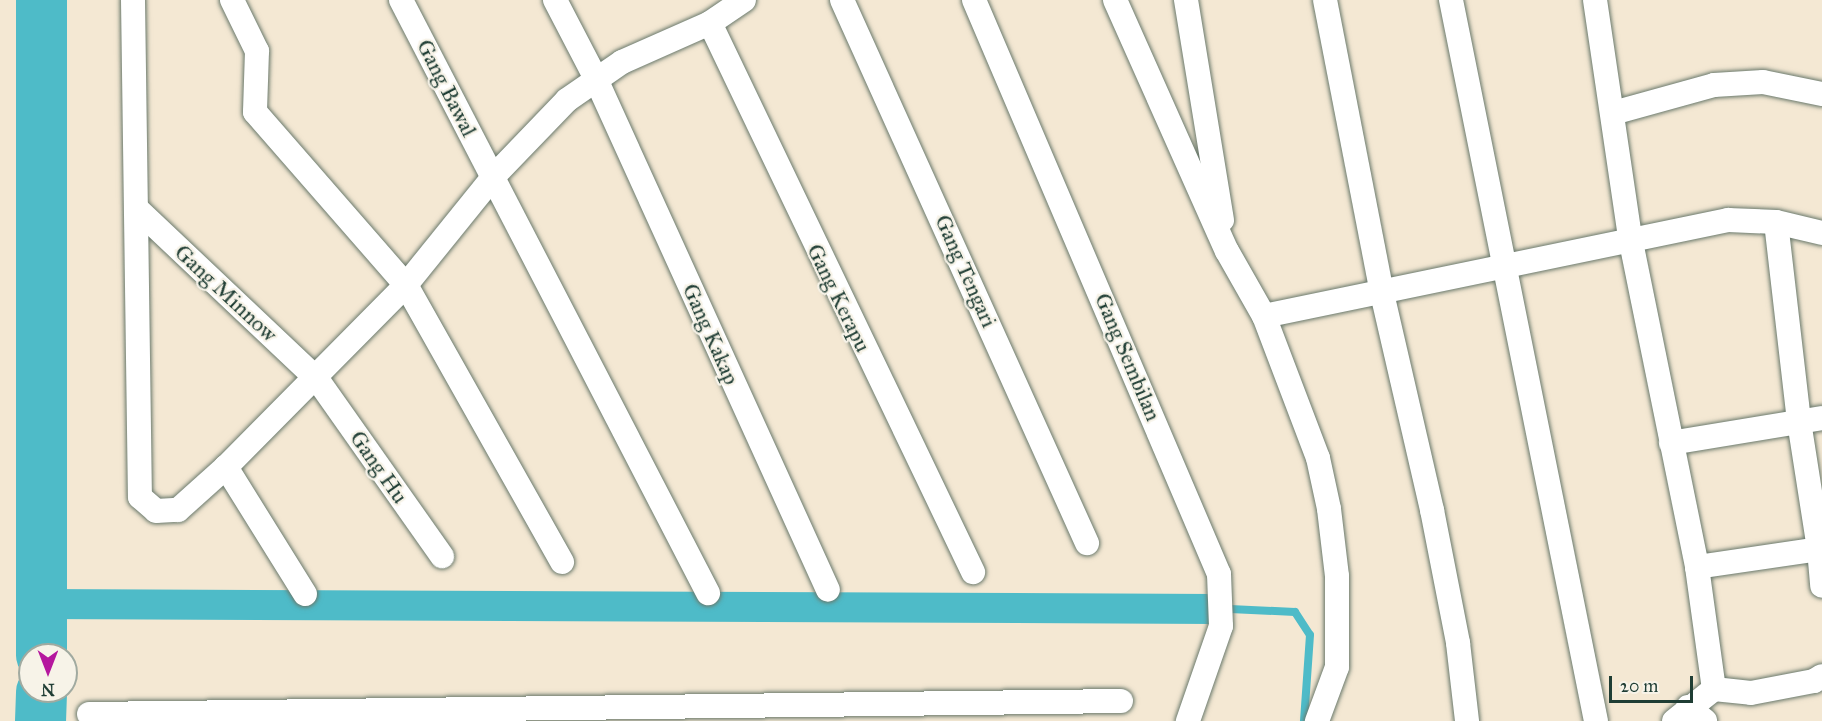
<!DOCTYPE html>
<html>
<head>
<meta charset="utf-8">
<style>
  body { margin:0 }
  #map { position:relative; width:1822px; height:721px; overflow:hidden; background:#f4e8d3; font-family:"IM FELL Great Primer",serif }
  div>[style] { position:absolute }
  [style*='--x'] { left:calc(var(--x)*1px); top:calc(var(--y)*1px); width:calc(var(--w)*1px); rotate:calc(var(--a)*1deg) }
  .stream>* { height:8px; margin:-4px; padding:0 4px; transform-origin:4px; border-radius:4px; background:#4ebbc8 }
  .canal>* { height:30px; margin:-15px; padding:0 15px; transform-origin:15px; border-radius:15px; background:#4ebbc8 }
  .river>* { height:51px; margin:-25.5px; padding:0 25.5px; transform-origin:25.5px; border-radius:25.5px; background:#4ebbc8 }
  .roads { filter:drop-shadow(0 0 2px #6a796c) drop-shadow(0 0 2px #6a796c) }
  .street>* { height:24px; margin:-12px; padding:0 12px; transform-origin:12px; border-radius:12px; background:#fff }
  span { translate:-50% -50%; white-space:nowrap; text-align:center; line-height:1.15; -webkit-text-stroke:4.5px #f7f3e8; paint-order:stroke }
  .street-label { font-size:22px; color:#1f3d34 }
  .north { position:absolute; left:18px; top:643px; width:60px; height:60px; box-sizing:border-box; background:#f7f3e8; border:2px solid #a1aaa0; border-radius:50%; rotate:180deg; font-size:16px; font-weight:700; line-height:24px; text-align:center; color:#1f3d34 }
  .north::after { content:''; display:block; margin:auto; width:21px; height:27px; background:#b5179e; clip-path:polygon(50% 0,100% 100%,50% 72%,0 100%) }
  .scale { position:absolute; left:1609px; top:676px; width:84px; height:27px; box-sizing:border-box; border:3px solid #1f3d34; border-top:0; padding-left:8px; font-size:18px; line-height:21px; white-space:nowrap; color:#1f3d34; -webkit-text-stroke:4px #f7f3e8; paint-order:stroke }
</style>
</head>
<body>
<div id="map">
  <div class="stream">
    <div style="--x:1230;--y:609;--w:65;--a:2.6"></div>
    <div style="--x:1295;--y:612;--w:27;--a:57"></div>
    <div style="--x:1310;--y:635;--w:86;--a:94"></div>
  </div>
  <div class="canal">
    <div style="--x:42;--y:604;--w:1173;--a:0.24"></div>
  </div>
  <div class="river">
    <div style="--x:41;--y:0;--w:655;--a:90"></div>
    <div style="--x:40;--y:721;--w:30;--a:-88"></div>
  </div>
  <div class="roads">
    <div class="street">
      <div style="--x:133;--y:0;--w:497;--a:89.2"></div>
      <div style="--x:140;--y:497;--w:21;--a:41"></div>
      <div style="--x:156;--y:511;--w:22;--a:-3"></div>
      <div style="--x:178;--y:510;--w:64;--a:-41.9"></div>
      <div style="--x:232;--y:0;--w:57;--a:63.9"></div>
      <div style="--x:257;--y:51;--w:61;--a:91.9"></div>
      <div style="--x:255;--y:112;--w:230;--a:48.9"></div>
      <div style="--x:406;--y:285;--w:318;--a:60.6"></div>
      <div style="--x:401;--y:0;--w:668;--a:62.63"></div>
      <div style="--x:555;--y:0;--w:87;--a:62.5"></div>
      <div style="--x:595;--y:77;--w:563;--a:65.57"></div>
      <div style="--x:842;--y:0;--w:596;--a:65.72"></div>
      <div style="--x:974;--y:0;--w:624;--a:66.89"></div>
      <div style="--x:1219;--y:574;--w:52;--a:87.8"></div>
      <div style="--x:1221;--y:626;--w:101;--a:109.2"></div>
      <div style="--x:1115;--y:0;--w:275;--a:66"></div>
      <div style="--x:1227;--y:251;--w:75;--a:60.4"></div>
      <div style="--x:1264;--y:316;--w:152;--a:69.2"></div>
      <div style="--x:1318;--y:458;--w:52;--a:77.8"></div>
      <div style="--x:1329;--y:509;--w:67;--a:83.2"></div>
      <div style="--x:1337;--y:576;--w:91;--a:90"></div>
      <div style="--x:1337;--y:667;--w:58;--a:110.3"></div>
      <div style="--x:1186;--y:0;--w:223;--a:80.7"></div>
      <div style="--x:1325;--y:0;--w:294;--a:79"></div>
      <div style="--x:1381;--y:289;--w:227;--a:77"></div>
      <div style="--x:1432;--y:510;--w:136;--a:78.9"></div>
      <div style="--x:1458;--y:643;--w:79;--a:83.4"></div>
      <div style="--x:1451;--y:0;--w:735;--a:78.63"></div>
      <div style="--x:1595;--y:0;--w:240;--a:81.6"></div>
      <div style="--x:1630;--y:237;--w:337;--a:78.5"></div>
      <div style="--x:1697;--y:567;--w:123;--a:82.1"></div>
      <div style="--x:710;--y:23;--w:609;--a:64.4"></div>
      <div style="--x:1613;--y:113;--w:105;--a:-15.5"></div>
      <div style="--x:1714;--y:85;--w:49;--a:-3.5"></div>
      <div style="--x:1763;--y:82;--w:60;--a:11.5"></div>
      <div style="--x:136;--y:208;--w:249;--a:43.4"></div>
      <div style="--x:317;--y:379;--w:217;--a:54.8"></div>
      <div style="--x:1264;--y:316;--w:474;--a:-11.7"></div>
      <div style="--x:1728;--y:220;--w:48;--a:2.4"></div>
      <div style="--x:1776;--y:222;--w:47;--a:13.4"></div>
      <div style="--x:1671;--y:443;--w:153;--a:-9.4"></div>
      <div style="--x:1822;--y:548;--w:3;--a:162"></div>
      <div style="--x:1819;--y:549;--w:37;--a:85"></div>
      <div style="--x:1697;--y:567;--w:123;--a:-8.4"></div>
      <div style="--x:1819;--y:549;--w:130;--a:-98.9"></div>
      <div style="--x:1799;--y:421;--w:200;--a:-96.6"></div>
      <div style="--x:305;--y:594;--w:150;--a:-121.9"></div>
      <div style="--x:226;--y:467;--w:256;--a:-45.3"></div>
      <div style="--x:406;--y:285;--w:139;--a:-51.1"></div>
      <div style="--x:493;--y:177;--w:107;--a:-46.1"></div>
      <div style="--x:567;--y:100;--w:67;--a:-34.6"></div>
      <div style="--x:622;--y:62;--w:96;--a:-23.9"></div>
      <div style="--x:710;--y:23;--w:41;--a:-34.1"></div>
      <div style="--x:1688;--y:707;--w:22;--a:39"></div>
      <div style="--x:89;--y:714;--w:1032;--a:-0.72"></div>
      <div style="--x:1674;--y:721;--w:51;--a:-38.7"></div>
      <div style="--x:1714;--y:689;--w:37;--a:6"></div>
      <div style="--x:1751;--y:693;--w:64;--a:-10.8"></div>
      <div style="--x:1814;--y:681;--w:9;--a:-32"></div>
    </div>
  </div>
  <div class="street-label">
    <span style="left:447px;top:88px;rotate:63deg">Gang Bawal</span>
    <span style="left:966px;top:271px;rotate:66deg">Gang Tengari</span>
    <span style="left:226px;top:293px;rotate:43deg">Gang Minnow</span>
    <span style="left:839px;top:298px;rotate:64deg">Gang Kerapu</span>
    <span style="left:711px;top:334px;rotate:66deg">Gang Kakap</span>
    <span style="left:1128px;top:357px;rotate:67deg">Gang Sembilan</span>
    <span style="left:379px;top:467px;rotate:55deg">Gang Hu</span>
  </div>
  <div class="north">N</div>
  <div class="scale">20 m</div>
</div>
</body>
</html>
